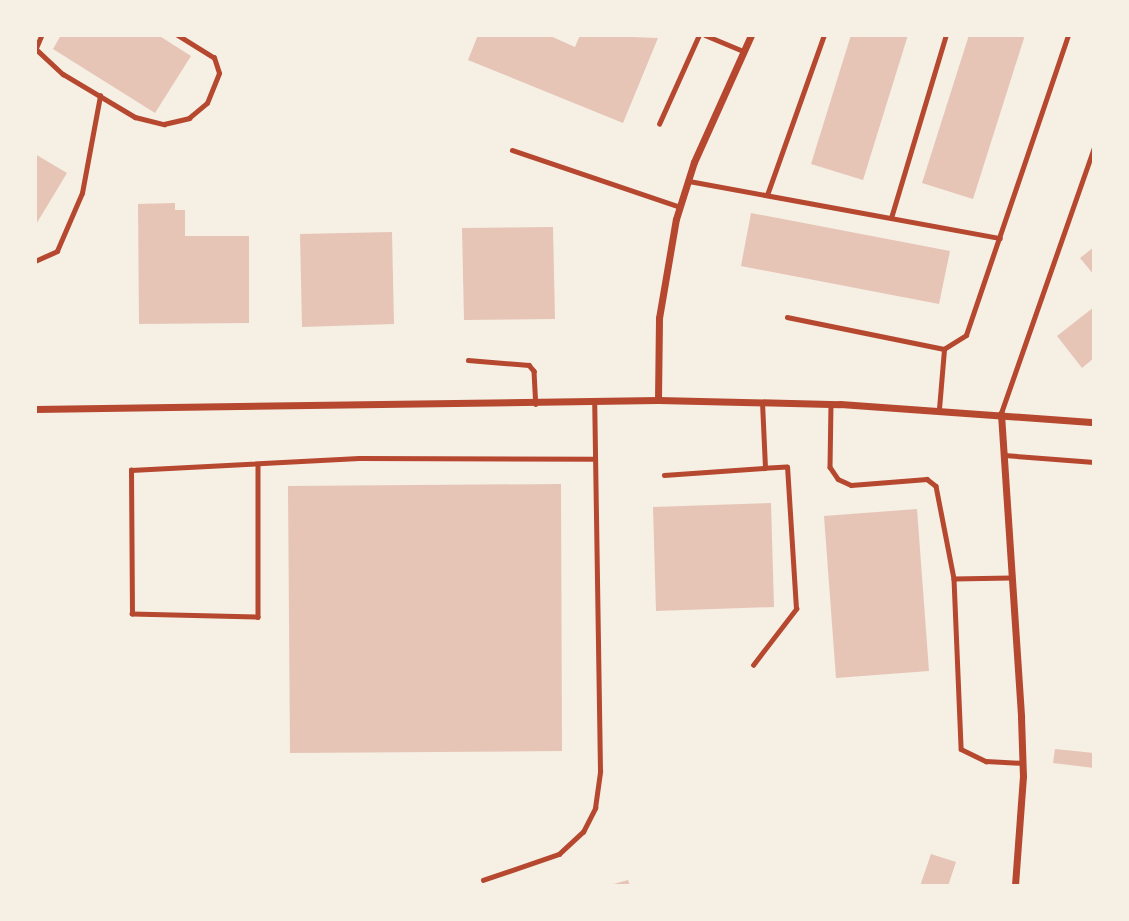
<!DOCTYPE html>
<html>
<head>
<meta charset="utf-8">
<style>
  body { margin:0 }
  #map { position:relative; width:1129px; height:921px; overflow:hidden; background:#f6efe4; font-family:"Source Sans 3",sans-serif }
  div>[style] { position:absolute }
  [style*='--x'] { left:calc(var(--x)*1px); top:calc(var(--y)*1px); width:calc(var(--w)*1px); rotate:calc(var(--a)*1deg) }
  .building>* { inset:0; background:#e6c5b7 }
  .service>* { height:4.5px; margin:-2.25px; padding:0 2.25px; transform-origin:2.25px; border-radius:2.25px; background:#b5482f }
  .minor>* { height:7px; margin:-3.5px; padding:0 3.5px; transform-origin:3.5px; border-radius:3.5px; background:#b5482f }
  span { translate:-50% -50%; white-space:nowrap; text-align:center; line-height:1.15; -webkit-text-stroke:7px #f6efe4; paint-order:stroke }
  .frame { position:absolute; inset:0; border:37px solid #f6efe4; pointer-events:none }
</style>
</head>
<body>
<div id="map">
  <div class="building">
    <div style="clip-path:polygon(61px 35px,158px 35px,191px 56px,155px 113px,53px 49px)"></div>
    <div style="clip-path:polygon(478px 35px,548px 35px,575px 47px,580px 35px,658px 38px,623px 123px,468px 60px)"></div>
    <div style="clip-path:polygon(851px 35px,908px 35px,863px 180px,811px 164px)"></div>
    <div style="clip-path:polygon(969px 35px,1025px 35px,973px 199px,922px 183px)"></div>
    <div style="clip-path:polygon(35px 154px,67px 173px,35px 226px)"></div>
    <div style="clip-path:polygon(175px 203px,175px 210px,185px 210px,185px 236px,249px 236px,249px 323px,139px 324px,138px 204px)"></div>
    <div style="clip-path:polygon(751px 213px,950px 251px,939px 304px,741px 266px)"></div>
    <div style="clip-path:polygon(553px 227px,555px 319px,464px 320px,462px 228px)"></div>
    <div style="clip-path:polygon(392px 232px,394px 324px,302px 327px,300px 234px)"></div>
    <div style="clip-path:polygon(1094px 247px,1094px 275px,1080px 258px)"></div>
    <div style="clip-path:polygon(1094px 307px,1094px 358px,1082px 368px,1057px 336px)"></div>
    <div style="clip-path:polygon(561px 484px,562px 751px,290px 753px,288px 486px)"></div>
    <div style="clip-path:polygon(771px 503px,774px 607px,656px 611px,653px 507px)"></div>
    <div style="clip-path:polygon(917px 509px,929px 671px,836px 678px,824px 516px)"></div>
    <div style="clip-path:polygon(1055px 749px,1094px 753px,1094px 768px,1053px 763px)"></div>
    <div style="clip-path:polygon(931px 854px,956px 862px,948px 886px,920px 886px)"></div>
    <div style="clip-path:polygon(628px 880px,630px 886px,610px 886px,610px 885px)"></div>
  </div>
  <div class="service">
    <div style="--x:42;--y:35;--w:15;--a:113"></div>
    <div style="--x:36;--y:49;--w:37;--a:43"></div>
    <div style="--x:63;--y:74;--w:84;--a:30.8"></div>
    <div style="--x:135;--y:117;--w:30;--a:14"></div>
    <div style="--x:164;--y:124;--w:26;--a:-13"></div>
    <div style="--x:189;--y:118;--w:23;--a:-40"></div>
    <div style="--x:207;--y:103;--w:32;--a:-68"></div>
    <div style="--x:219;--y:73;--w:16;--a:-108"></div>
    <div style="--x:214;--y:58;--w:44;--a:-148.1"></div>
    <div style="--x:705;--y:35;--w:41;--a:22.8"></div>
    <div style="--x:659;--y:124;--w:98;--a:-65.8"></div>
    <div style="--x:512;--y:150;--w:177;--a:18.7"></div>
    <div style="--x:689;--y:181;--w:316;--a:10.4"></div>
    <div style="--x:767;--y:195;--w:170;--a:-70.4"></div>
    <div style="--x:891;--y:218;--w:191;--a:-73.3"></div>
    <div style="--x:35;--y:261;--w:24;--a:-24"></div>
    <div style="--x:57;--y:251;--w:63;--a:-66.7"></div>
    <div style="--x:82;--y:193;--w:99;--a:-79.5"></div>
    <div style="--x:787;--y:317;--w:160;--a:11.5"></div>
    <div style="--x:468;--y:360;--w:61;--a:4.7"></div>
    <div style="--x:529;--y:365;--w:8;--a:50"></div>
    <div style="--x:534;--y:371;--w:33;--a:87"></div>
    <div style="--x:831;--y:404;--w:63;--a:90.9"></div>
    <div style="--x:830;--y:467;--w:14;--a:56"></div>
    <div style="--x:838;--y:479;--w:14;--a:25"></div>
    <div style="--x:851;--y:485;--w:76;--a:-4.5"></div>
    <div style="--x:927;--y:479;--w:11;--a:38"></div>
    <div style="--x:936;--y:486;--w:95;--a:79"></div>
    <div style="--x:939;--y:409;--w:60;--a:-85.2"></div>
    <div style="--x:944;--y:349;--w:26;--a:-32"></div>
    <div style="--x:966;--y:335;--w:317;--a:-71.2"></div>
    <div style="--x:1001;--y:413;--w:282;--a:-70.7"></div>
    <div style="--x:1004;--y:455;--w:90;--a:4.4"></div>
    <div style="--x:258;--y:464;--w:153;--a:90"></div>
    <div style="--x:258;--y:617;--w:126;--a:-178.6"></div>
    <div style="--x:132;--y:614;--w:144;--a:-90.4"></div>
    <div style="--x:131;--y:470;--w:228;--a:-3"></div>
    <div style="--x:359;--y:458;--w:236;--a:0.2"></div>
    <div style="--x:664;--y:475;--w:101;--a:-4"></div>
    <div style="--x:1011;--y:578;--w:57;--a:179"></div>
    <div style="--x:954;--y:579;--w:170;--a:87.6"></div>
    <div style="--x:961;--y:749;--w:28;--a:26"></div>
    <div style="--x:986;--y:761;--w:36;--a:3"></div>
    <div style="--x:753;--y:665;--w:71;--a:-52.5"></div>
    <div style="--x:796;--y:609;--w:142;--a:-93.6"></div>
    <div style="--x:787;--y:467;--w:22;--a:177"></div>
    <div style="--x:765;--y:468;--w:65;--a:-92.6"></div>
    <div style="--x:483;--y:880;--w:80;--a:-18.9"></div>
    <div style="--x:559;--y:854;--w:33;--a:-43"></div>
    <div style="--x:583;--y:832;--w:27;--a:-63"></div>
    <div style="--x:595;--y:808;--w:37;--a:-82"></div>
    <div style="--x:600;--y:771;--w:367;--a:-90.9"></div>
  </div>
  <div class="minor">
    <div style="--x:658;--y:400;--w:82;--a:-89.3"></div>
    <div style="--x:659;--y:318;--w:100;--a:-80.3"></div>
    <div style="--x:676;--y:219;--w:60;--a:-72.5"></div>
    <div style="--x:694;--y:162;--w:139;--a:-65.8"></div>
    <div style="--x:35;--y:409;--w:623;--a:-0.83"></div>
    <div style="--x:658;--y:400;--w:182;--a:1.3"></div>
    <div style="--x:840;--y:404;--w:255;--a:4.1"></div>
    <div style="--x:1001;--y:414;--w:304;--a:86.2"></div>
    <div style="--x:1021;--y:717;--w:59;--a:88.1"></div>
    <div style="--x:1023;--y:776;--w:110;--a:94.2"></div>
  </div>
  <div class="frame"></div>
</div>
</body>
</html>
